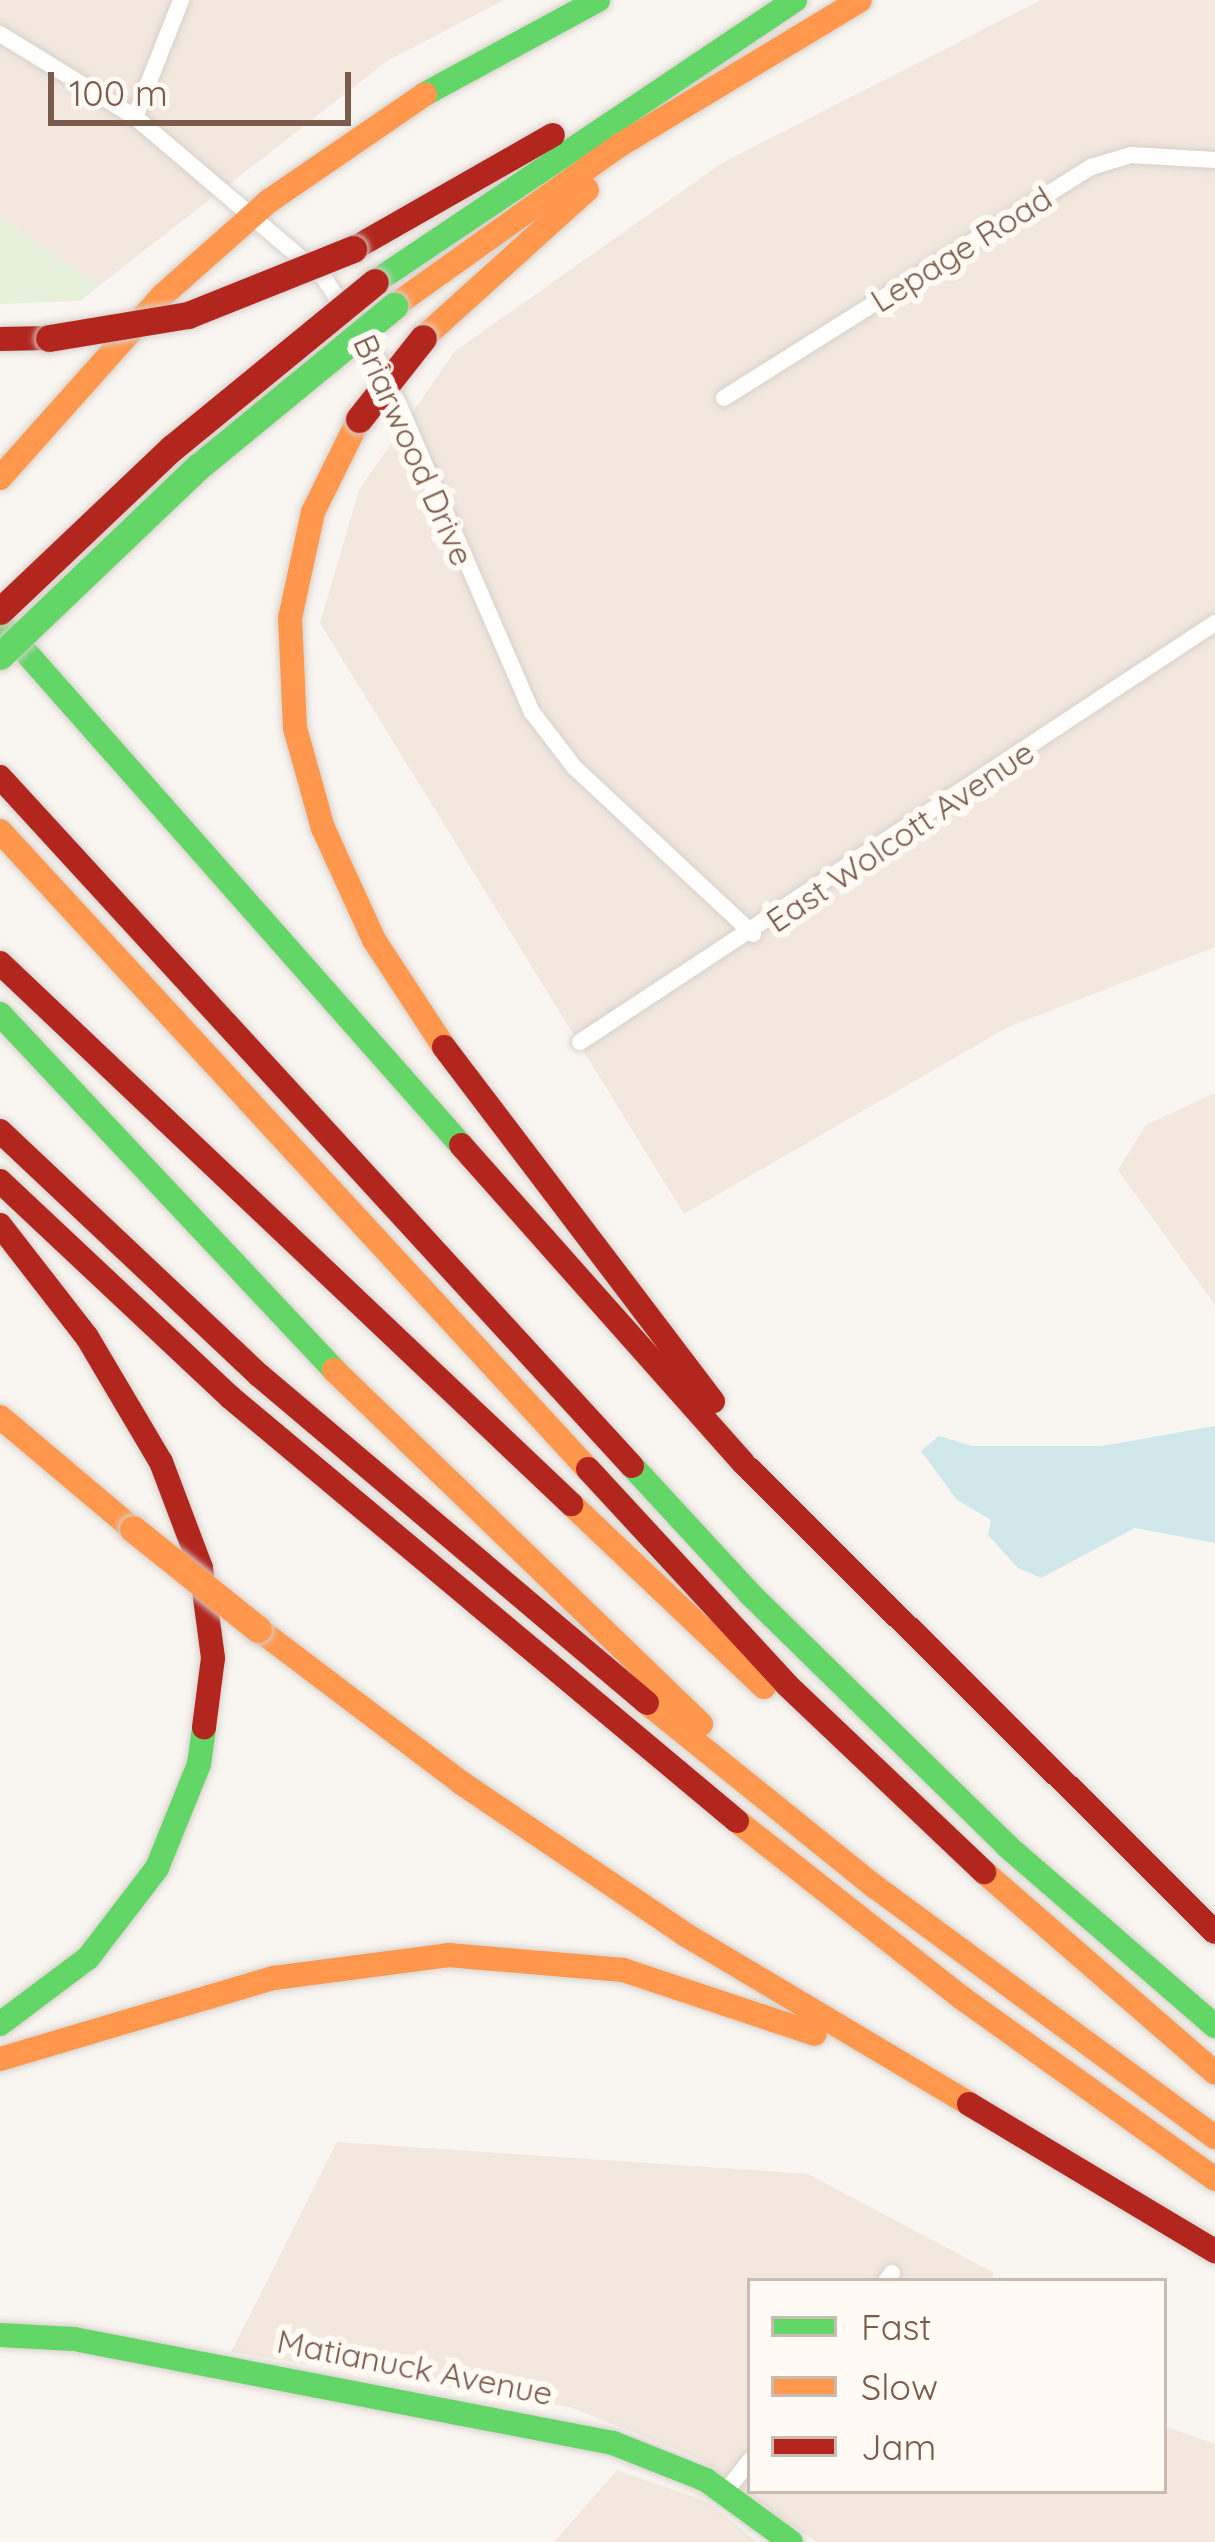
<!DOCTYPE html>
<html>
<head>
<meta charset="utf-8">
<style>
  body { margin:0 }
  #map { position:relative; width:1215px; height:2542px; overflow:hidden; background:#f9f5f0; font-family:Quicksand,sans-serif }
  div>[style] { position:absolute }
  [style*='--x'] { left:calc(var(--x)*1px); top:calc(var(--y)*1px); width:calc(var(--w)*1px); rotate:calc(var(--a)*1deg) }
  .residential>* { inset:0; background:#f2e8de }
  .green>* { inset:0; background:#e7f0db }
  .water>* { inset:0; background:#d0e8ea }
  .roads { filter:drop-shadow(0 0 3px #d7d1cb) drop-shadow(0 0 3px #d7d1cb) }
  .street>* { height:16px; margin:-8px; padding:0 8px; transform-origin:8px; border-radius:8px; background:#fefefd }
  .fast>* { height:24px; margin:-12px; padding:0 12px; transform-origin:12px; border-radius:12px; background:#63d668 }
  .slow>* { height:24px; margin:-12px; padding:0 12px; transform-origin:12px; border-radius:12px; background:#ff974d }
  .jam>* { height:24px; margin:-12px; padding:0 12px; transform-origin:12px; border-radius:12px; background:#b3261e }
  .bridges { filter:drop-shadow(0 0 3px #dad1cc) drop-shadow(0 0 3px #dad1cc) }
  .fast-bridge>* { height:27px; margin:-13.5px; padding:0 13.5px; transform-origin:13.5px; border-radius:13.5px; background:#63d668 }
  .slow-bridge>* { height:27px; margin:-13.5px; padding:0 13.5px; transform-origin:13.5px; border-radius:13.5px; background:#ff974d }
  .jam-bridge>* { height:27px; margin:-13.5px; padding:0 13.5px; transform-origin:13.5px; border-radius:13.5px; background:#b3261e }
  span { translate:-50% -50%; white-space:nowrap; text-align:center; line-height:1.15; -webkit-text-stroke:12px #fffaf3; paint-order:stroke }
  .street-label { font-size:33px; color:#7a5c4d }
  .legend { position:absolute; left:747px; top:2278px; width:420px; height:216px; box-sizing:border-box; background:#fffaf3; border:3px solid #cabbb1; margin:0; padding:15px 21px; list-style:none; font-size:36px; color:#7a5c4d }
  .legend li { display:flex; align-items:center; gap:24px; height:60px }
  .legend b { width:60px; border:3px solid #cabbb1 }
  .scale { position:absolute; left:48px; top:72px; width:303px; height:54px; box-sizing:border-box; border:6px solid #7a5c4d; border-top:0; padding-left:15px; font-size:36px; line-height:42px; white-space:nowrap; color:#7a5c4d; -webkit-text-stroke:9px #fffaf3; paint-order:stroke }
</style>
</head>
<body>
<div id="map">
  <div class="residential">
    <div style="clip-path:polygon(0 0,504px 0,387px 61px,99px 286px,0 217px)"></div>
    <div style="clip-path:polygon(1041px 0,1215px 0,1215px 947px,1008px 1027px,684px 1214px,320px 623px,359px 490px,455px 351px,722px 163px)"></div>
    <div style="clip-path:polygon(1215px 1093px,1215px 1305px,1118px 1170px,1146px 1125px)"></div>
    <div style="clip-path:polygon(337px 2142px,808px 2174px,994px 2273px,991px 2281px,750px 2281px,750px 2491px,1164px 2491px,1164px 2426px,1215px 2444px,1215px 2542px,816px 2542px,699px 2459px,570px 2407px,231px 2352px)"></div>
    <div style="clip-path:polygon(617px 2470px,708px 2502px,757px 2542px,554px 2542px)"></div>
  </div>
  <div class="green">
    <div style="clip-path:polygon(0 217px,99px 286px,80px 301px,0 304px)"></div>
  </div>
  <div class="water">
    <div style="clip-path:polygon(1215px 1426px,1215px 1543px,1135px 1528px,1041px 1578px,1018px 1568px,988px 1535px,991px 1520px,957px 1500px,921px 1451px,939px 1436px,972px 1446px,1102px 1446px)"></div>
  </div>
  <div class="roads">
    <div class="street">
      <div style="--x:0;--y:34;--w:158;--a:31.6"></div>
      <div style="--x:135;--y:117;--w:248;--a:40.4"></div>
      <div style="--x:324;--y:278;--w:105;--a:56.6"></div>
      <div style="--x:382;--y:366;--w:377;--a:66.6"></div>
      <div style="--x:532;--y:712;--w:69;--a:52.6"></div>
      <div style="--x:574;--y:767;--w:245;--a:43"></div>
      <div style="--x:135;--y:117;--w:126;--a:-68.5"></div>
      <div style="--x:724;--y:398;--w:434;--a:-32.2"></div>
      <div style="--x:1091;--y:167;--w:42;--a:-16.7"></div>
      <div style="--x:1131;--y:155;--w:84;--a:3.4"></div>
      <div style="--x:580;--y:1042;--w:761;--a:-33.42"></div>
      <div style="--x:886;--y:2281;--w:10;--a:-53"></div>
      <div style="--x:726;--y:2491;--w:39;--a:-52"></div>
    </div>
    <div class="fast">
      <div style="--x:425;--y:94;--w:197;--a:-28.5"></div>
      <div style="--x:375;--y:282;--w:506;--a:-33.88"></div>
      <div style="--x:0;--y:623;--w:696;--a:48.55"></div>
      <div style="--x:0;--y:1014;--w:488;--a:46.8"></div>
      <div style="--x:632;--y:1466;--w:174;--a:47.3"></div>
      <div style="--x:750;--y:1594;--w:360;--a:44.4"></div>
      <div style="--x:1007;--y:1846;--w:275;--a:40.9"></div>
      <div style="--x:0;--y:2024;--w:110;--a:-36.9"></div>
      <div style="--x:88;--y:1958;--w:113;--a:-52.5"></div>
      <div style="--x:157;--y:1868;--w:112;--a:-68"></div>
      <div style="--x:199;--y:1764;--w:37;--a:-82"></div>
      <div style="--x:0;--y:2335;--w:74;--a:3.1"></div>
      <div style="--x:74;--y:2339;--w:549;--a:10.92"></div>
      <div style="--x:613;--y:2443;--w:100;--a:21.7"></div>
      <div style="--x:706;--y:2480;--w:105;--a:36.1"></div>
    </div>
    <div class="slow">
      <div style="--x:394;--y:306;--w:277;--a:-35.5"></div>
      <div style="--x:620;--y:145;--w:280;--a:-31.1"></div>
      <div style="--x:423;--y:338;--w:221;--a:-42.1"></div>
      <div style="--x:359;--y:419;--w:104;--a:116.3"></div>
      <div style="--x:313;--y:512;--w:108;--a:102.2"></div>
      <div style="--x:290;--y:618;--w:110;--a:87.4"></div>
      <div style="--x:295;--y:728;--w:104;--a:74.4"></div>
      <div style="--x:323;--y:828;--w:123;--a:65.5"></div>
      <div style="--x:374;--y:940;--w:128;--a:56.8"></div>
      <div style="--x:0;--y:478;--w:245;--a:-48.3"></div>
      <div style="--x:163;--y:295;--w:142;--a:-41.6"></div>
      <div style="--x:269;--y:201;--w:189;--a:-34.4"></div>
      <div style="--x:0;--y:831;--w:868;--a:47.34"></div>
      <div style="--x:334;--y:1370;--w:510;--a:43.97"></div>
      <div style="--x:0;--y:1417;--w:174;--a:40.1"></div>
      <div style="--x:571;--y:1504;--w:266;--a:43.5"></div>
      <div style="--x:258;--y:1629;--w:257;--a:37.1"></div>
      <div style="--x:463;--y:1784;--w:269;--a:34.1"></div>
      <div style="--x:686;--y:1935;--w:330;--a:30.8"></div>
      <div style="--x:647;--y:1703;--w:292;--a:38.9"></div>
      <div style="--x:874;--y:1886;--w:423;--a:36.4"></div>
      <div style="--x:737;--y:1821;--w:286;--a:38.2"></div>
      <div style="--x:962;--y:1998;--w:311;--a:35.6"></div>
      <div style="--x:984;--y:1872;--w:306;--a:41"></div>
      <div style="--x:0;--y:2059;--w:286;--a:-16.5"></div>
      <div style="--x:274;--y:1978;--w:176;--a:-7.5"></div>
      <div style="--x:448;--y:1955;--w:176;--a:4.9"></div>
      <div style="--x:623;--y:1970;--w:202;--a:18.4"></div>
    </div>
    <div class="jam">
      <div style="--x:353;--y:249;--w:230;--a:-29.7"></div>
      <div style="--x:0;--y:339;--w:49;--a:-1.2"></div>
      <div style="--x:0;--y:777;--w:935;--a:47.47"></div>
      <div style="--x:0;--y:963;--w:787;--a:43.45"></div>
      <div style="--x:444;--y:1047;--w:445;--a:52.8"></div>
      <div style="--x:0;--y:1131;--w:356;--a:43.3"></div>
      <div style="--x:259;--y:1375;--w:508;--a:40.21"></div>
      <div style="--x:461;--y:1145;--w:425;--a:48.4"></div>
      <div style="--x:743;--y:1463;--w:665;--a:44.82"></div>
      <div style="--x:0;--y:1181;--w:316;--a:43.2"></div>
      <div style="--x:230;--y:1397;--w:661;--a:39.91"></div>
      <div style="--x:0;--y:1225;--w:142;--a:52.2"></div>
      <div style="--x:87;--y:1337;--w:145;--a:59.4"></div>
      <div style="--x:161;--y:1462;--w:113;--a:69.3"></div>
      <div style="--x:201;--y:1568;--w:91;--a:82.4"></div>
      <div style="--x:213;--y:1658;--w:70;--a:97.4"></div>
      <div style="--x:588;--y:1469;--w:294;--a:47.3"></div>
      <div style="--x:787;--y:1685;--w:272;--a:43.5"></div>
      <div style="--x:969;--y:2104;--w:287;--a:30.9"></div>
    </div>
  </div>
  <div class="bridges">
    <div class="fast-bridge">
      <div style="--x:0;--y:656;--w:274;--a:-43.7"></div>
      <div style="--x:198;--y:467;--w:254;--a:-39.4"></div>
    </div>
    <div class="slow-bridge">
      <div style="--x:133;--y:1529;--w:160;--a:38.7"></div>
    </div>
    <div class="jam-bridge">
      <div style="--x:49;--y:338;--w:141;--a:-9.4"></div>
      <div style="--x:188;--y:315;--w:178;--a:-21.8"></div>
      <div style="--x:359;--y:419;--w:103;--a:-51.7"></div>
      <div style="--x:0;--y:611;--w:237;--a:-43.5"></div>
      <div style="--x:172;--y:448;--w:262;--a:-39.3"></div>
    </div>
  </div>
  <div class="street-label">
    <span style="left:961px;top:249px;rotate:-32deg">Lepage Road</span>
    <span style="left:414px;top:450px;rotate:66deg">Briarwood Drive</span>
    <span style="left:900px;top:836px;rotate:-34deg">East Wolcott Avenue</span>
    <span style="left:415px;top:2367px;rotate:11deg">Matianuck Avenue</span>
  </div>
  <ul class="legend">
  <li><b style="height:15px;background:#63d668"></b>Fast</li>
  <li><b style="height:15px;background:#ff974d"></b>Slow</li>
  <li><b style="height:15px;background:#b3261e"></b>Jam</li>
  </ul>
  <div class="scale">100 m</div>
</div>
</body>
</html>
